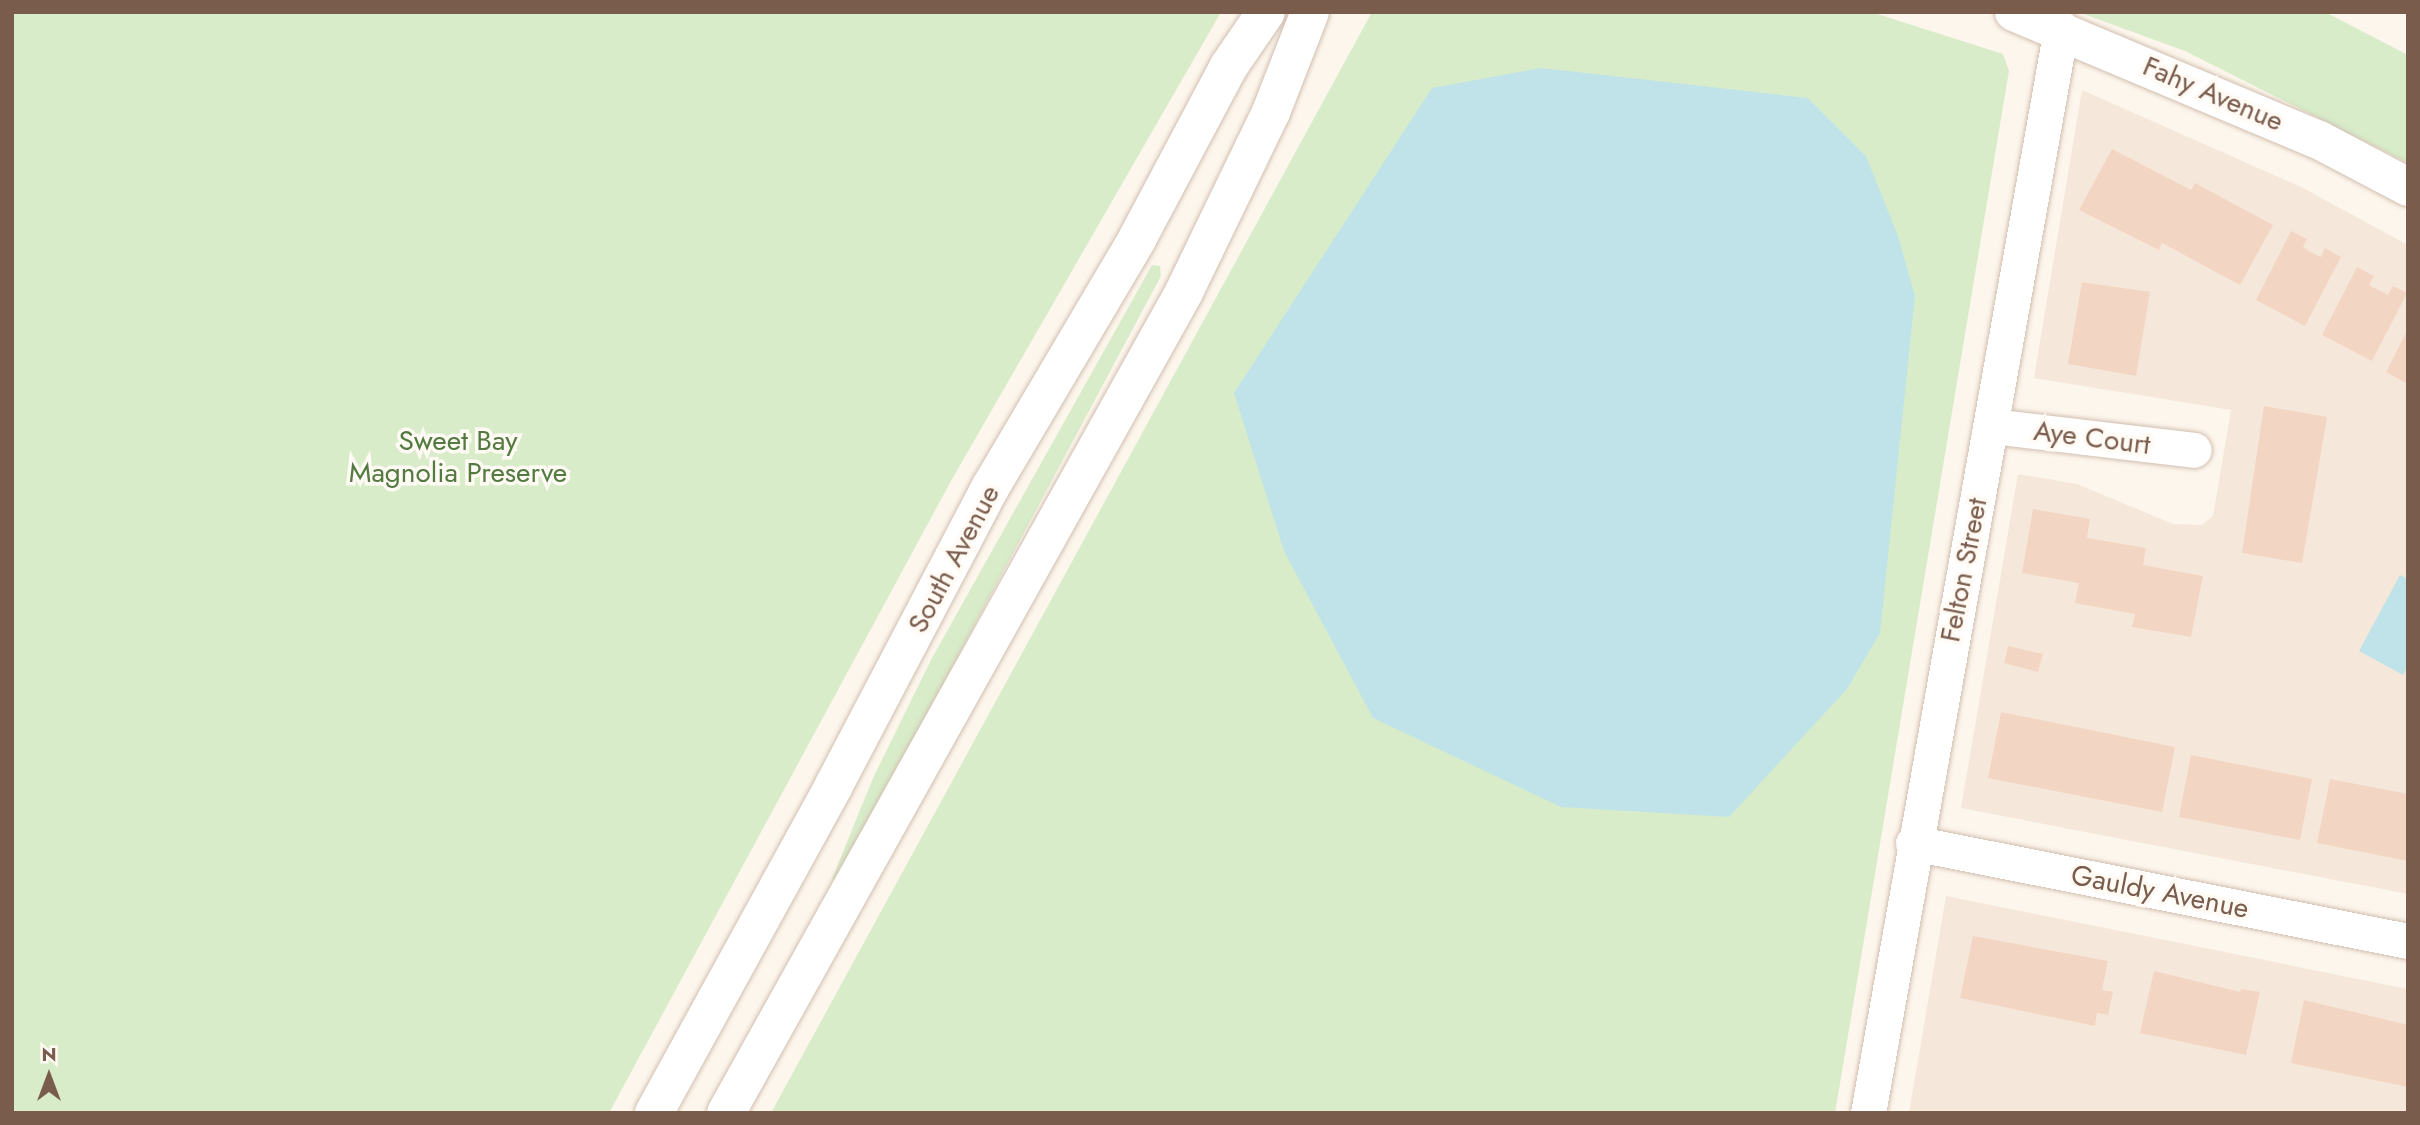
<!DOCTYPE html>
<html>
<head>
<meta charset="utf-8">
<style>
	body { margin:0 }
	#map { position:relative; width:2420px; height:1125px; overflow:hidden; background:#fdf6ec; font-family:Jost,sans-serif }
	div>[style] { position:absolute }
	.residential>* { inset:0; background:#f5e8da }
	.green>* { inset:0; background:#d8ecc9 }
	.water>* { inset:0; background:#bfe3e8 }
	.building>* { inset:0; background:#f3d5c3 }
	.roads { filter:drop-shadow(0 0 2px #d1beb0) drop-shadow(0 0 2px #d1beb0) }
	.street>* { height:35px; margin:-17.5px; padding:0 17.5px; transform-origin:17.5px; border-radius:17.5px; background:#fff }
	.secondary>* { height:38px; margin:-19px; padding:0 19px; transform-origin:19px; border-radius:19px; background:#fff }
	span { translate:-50% -50%; white-space:nowrap; text-align:center; line-height:1.15; -webkit-text-stroke:7px #fffaf3; paint-order:stroke }
	.street-label { font-size:28px; color:#7a5c4d }
	.park-label { font-size:28px; color:#537a41 }
	.frame { position:absolute; inset:0; border:14px solid #7a5c4d; pointer-events:none }
	.north { position:absolute; left:14px; top:1041px; width:70px; height:70px; -webkit-text-stroke:5px #fffaf3; paint-order:stroke; rotate:0deg; font-size:19px; font-weight:700; line-height:28px; text-align:center; color:#7a5c4d }
	.north::after { content:''; display:block; margin:auto; width:24px; height:32px; background:#7a5c4d; clip-path:polygon(50% 0,100% 100%,50% 72%,0 100%) }
</style>
</head>
<body>
<div id="map">
	<div class="residential">
		<i style="clip-path:polygon(2082px 90px,2303px 188px,2408px 245px,2408px 894px,1961px 808px,2018px 474px,2077px 484px,2173px 524px,2202px 525px,2213px 516px,2231px 410px,2034px 378px)"></i>
		<i style="clip-path:polygon(1946px 896px,2408px 989px,2408px 1113px,1909px 1113px)"></i>
	</div>
	<div class="green">
		<i style="clip-path:polygon(22px 12px,1221px 12px,951px 481px,609px 1113px,12px 1113px,12px 15px)"></i>
		<i style="clip-path:polygon(1372px 12px,1871px 12px,2003px 54px,2009px 71px,1835px 1113px,771px 1113px)"></i>
		<i style="clip-path:polygon(2078px 12px,2325px 12px,2408px 55px,2408px 163px,2185px 51px)"></i>
		<i style="clip-path:polygon(1152px 265px,1160px 266px,1161px 276px,838px 881px,832px 879px,873px 778px,932px 658px)"></i>
	</div>
	<div class="water">
		<i style="clip-path:polygon(1541px 68px,1808px 98px,1866px 156px,1898px 236px,1915px 296px,1880px 633px,1847px 689px,1729px 817px,1561px 807px,1373px 718px,1284px 551px,1234px 393px,1432px 88px)"></i>
		<i style="clip-path:polygon(2400px 575px,2408px 579px,2408px 666px,2403px 675px,2359px 651px)"></i>
	</div>
	<div class="building">
		<i style="clip-path:polygon(2112px 149px,2191px 190px,2195px 183px,2273px 225px,2240px 285px,2162px 243px,2159px 250px,2079px 210px)"></i>
		<i style="clip-path:polygon(2291px 231px,2307px 239px,2303px 247px,2312px 253px,2321px 257px,2325px 248px,2341px 257px,2305px 326px,2256px 300px)"></i>
		<i style="clip-path:polygon(2357px 267px,2374px 276px,2369px 285px,2388px 295px,2393px 286px,2407px 293px,2372px 361px,2322px 335px)"></i>
		<i style="clip-path:polygon(2082px 282px,2150px 292px,2136px 376px,2068px 364px)"></i>
		<i style="clip-path:polygon(2408px 329px,2408px 384px,2386px 372px)"></i>
		<i style="clip-path:polygon(2264px 406px,2327px 417px,2302px 563px,2242px 553px)"></i>
		<i style="clip-path:polygon(2033px 509px,2090px 519px,2087px 538px,2146px 548px,2143px 565px,2203px 576px,2191px 637px,2132px 627px,2135px 614px,2075px 603px,2079px 583px,2022px 573px)"></i>
		<i style="clip-path:polygon(2008px 646px,2043px 654px,2038px 672px,2004px 663px)"></i>
		<i style="clip-path:polygon(2001px 712px,2175px 747px,2162px 812px,1988px 778px)"></i>
		<i style="clip-path:polygon(2191px 755px,2312px 779px,2300px 840px,2179px 817px)"></i>
		<i style="clip-path:polygon(2330px 779px,2408px 794px,2408px 861px,2317px 843px)"></i>
		<i style="clip-path:polygon(1973px 936px,2108px 961px,2102px 990px,2113px 992px,2108px 1015px,2097px 1013px,2095px 1026px,1960px 998px)"></i>
		<i style="clip-path:polygon(2154px 971px,2240px 992px,2241px 989px,2260px 992px,2246px 1055px,2140px 1033px)"></i>
		<i style="clip-path:polygon(2304px 1000px,2408px 1025px,2408px 1087px,2291px 1063px)"></i>
	</div>
	<div class="roads">
		<div class="street">
			<i style="left:1991px;top:426px;width:204px;rotate:6.7deg"></i>
			<i style="left:1913px;top:843px;width:505px;rotate:11.2deg"></i>
			<i style="left:1868px;top:1113px;width:1102px;rotate:-79.91deg"></i>
		</div>
		<div class="secondary">
			<i style="left:2014px;top:12px;width:331px;rotate:22.8deg"></i>
			<i style="left:2319px;top:140px;width:101px;rotate:27.8deg"></i>
			<i style="left:654px;top:1113px;width:372px;rotate:-61.2deg"></i>
			<i style="left:833px;top:787px;width:338px;rotate:-62.3deg"></i>
			<i style="left:990px;top:488px;width:289px;rotate:-59.4deg"></i>
			<i style="left:1137px;top:239px;width:196px;rotate:-62deg"></i>
			<i style="left:1229px;top:66px;width:65px;rotate:-55.6deg"></i>
			<i style="left:726px;top:1113px;width:940px;rotate:-60.84deg"></i>
			<i style="left:1184px;top:292px;width:200px;rotate:-64.2deg"></i>
			<i style="left:1271px;top:112px;width:107px;rotate:-68.7deg"></i>
		</div>
	</div>
	<div class="street-label">
		<span style="left:2213px;top:94px;rotate:23deg">Fahy Avenue</span>
		<span style="left:2092px;top:438px;rotate:7deg">Aye Court</span>
		<span style="left:954px;top:559px;rotate:-62deg">South Avenue</span>
		<span style="left:1964px;top:570px;rotate:-79deg">Felton Street</span>
		<span style="left:2160px;top:892px;rotate:11deg">Gauldy Avenue</span>
	</div>
	<div class="park-label">
		<span style="left:458px;top:457px">Sweet Bay<br>Magnolia Preserve</span>
	</div>
	<div class="frame"></div>
	<div class="north">N</div>
</div>
</body>
</html>
